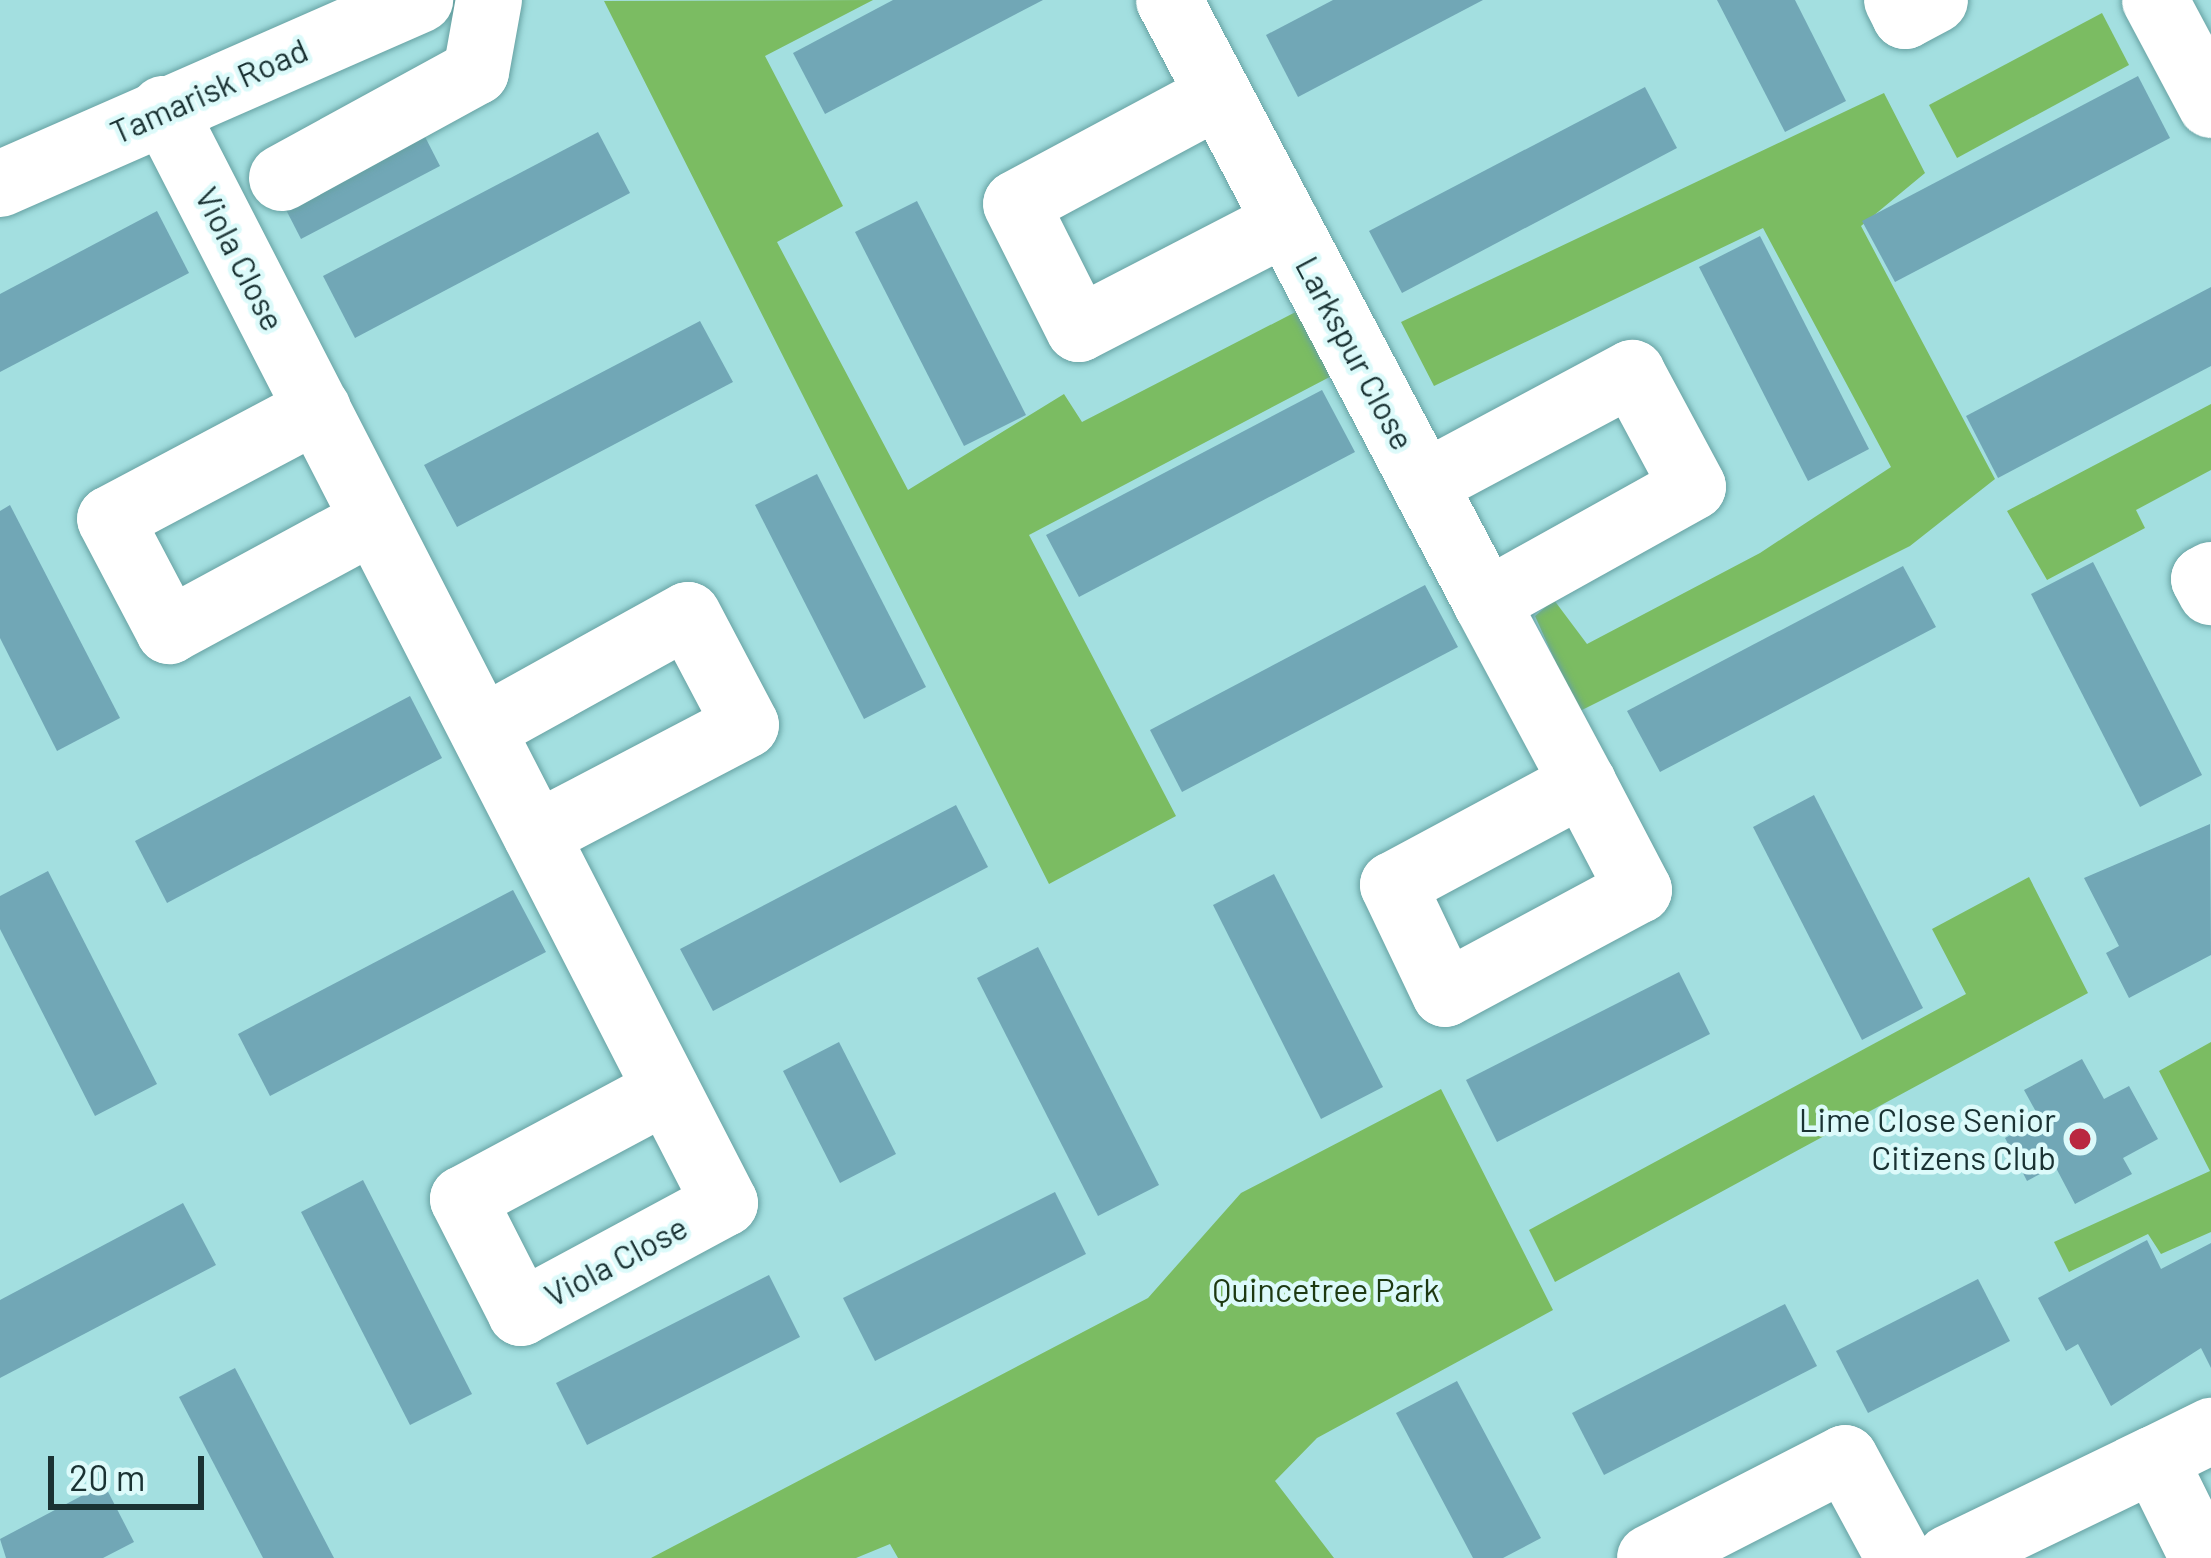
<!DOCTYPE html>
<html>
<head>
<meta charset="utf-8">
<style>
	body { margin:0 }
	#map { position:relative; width:2211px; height:1558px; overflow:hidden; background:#a3dfe0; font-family:Barlow,sans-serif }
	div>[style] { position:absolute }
	.green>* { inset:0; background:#7bbc62 }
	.building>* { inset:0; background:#71a7b6 }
	.roads { filter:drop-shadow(0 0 3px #66a1a2) drop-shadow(0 0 3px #66a1a2) }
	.minor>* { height:66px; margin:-33px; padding:0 33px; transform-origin:33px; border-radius:33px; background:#fff }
	.dots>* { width:33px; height:33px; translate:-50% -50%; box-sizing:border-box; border:6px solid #dcfafa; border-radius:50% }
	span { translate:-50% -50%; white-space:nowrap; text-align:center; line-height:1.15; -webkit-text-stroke:9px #dcfafa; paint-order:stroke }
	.street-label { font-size:33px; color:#1a3233 }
	.poi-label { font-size:33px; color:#1a3233 }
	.right { translate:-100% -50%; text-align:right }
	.park-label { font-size:33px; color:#1d3911 }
	.scale { position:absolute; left:48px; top:1456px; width:156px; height:54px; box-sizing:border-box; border:6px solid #1a3233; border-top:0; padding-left:15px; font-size:36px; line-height:42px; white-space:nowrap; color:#1a3233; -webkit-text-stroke:9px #dcfafa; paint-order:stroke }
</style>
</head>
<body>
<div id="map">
	<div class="green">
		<i style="clip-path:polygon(873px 0,765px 56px,843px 206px,777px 242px,908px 490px,1064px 394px,1082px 422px,1311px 304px,1343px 370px,1029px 535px,1176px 816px,1049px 884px,604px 1px)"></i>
		<i style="clip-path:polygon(2102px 13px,2129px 65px,1957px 158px,1929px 105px)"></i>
		<i style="clip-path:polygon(1884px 93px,1925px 173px,1861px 226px,1995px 479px,1910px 546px,1578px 712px,1535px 616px,1554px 600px,1587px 644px,1760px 553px,1891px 467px,1763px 228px,1434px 386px,1401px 322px)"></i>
		<i style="clip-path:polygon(2211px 404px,2211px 470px,2136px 510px,2145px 528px,2047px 580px,2007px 511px)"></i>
		<i style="clip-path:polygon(2029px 877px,2088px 993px,1555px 1282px,1529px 1230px,1966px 994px,1932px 929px)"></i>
		<i style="clip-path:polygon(2211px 1042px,2211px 1232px,2161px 1254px,2148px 1234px,2069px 1272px,2054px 1242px,2210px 1171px,2159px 1071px)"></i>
		<i style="clip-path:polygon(1441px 1089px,1553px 1310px,1317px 1438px,1275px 1481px,1334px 1558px,898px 1558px,890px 1544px,856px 1558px,651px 1558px,1148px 1298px,1241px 1193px)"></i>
	</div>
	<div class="building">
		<i style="clip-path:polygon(893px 0,1043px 0,825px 114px,793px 53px)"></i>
		<i style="clip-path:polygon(1333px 0,1483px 0,1298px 97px,1266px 35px)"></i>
		<i style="clip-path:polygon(1717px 0,1795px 0,1846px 101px,1785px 132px)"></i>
		<i style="clip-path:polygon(2138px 76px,2170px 138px,1895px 282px,1862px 221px)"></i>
		<i style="clip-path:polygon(1645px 87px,1677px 148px,1402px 293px,1369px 231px)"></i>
		<i style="clip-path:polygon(421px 129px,440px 166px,301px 239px,282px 202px)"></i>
		<i style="clip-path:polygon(598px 132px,630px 193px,355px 338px,323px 276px)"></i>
		<i style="clip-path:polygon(917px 201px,1026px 415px,964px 446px,855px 232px)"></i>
		<i style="clip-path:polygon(157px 211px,189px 273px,0 372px,0 294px)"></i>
		<i style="clip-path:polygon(1760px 236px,1869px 449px,1808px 481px,1699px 267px)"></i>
		<i style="clip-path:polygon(2211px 287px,2211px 366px,1998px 478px,1966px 416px)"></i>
		<i style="clip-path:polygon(700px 321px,733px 382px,457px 527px,424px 465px)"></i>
		<i style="clip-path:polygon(1322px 390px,1355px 452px,1079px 597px,1046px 535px)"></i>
		<i style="clip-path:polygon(817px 474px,926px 687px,864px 719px,755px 505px)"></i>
		<i style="clip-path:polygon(10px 505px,120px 718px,57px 751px,0 638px,0 511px)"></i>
		<i style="clip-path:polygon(2093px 562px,2202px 775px,2140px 807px,2031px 594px)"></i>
		<i style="clip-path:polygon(1903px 566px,1936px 627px,1660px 772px,1627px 711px)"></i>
		<i style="clip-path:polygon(1425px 585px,1458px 647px,1182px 792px,1150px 730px)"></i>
		<i style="clip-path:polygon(410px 696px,442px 758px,167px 903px,135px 841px)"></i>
		<i style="clip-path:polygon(1814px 795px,1923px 1008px,1862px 1040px,1753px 827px)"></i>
		<i style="clip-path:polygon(956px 805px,988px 867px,713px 1011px,680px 949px)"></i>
		<i style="clip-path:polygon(2210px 824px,2211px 955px,2129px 998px,2106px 953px,2119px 946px,2084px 878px)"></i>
		<i style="clip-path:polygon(48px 871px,157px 1084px,95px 1116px,0 929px,0 896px)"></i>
		<i style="clip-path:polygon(1274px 874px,1383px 1087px,1321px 1119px,1213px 905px)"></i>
		<i style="clip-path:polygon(513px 890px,546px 952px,270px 1096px,238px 1034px)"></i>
		<i style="clip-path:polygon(1038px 947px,1159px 1185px,1098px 1216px,977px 978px)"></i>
		<i style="clip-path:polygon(1679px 972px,1710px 1034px,1497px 1142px,1466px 1080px)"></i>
		<i style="clip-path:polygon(839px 1042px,896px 1154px,840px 1183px,783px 1071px)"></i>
		<i style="clip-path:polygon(2082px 1059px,2104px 1099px,2129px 1086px,2158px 1139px,2123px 1158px,2132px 1174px,2075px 1204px,2055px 1166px,2027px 1181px,2005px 1138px,2040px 1119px,2024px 1090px)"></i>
		<i style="clip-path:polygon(363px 1180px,472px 1394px,410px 1425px,301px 1212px)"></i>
		<i style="clip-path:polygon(1055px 1192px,1086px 1254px,875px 1361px,843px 1298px)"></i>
		<i style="clip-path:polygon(183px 1203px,216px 1265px,0 1378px,0 1300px)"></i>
		<i style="clip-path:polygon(2147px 1240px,2161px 1269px,2211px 1243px,2211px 1368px,2201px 1348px,2111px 1406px,2078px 1344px,2066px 1351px,2038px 1298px)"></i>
		<i style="clip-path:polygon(769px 1275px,800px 1337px,587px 1445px,556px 1383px)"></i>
		<i style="clip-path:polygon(1978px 1279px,2010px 1341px,1868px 1413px,1836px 1351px)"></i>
		<i style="clip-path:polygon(1785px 1304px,1817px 1366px,1604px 1475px,1572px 1413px)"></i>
		<i style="clip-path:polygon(235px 1368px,334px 1558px,263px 1558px,179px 1397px)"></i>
		<i style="clip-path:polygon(1457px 1381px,1541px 1538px,1503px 1558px,1473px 1558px,1396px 1413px)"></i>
		<i style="clip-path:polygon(104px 1484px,134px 1542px,103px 1558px,6px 1558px,0 1539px)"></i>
	</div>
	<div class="roads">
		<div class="minor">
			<i style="left:1169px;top:0;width:680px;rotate:62.23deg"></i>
			<i style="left:1486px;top:602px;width:205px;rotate:61.8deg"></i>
			<i style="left:1583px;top:783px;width:121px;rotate:62.4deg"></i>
			<i style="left:1639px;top:890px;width:220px;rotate:151.8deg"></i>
			<i style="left:1445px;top:994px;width:121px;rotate:-115.5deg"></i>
			<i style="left:1393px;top:885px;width:216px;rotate:-28.2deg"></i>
			<i style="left:1897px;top:0;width:18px;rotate:63deg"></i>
			<i style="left:1905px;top:16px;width:34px;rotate:-28deg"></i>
			<i style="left:2155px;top:0;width:119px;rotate:61.9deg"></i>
			<i style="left:1219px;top:95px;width:230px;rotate:151.8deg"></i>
			<i style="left:1016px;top:204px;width:140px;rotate:63.3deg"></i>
			<i style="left:1079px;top:329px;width:233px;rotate:-27.3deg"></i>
			<i style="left:163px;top:109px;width:1230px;rotate:62.81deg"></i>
			<i style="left:725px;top:1203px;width:232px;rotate:151.7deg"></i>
			<i style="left:521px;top:1313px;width:128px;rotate:-117deg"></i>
			<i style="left:463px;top:1199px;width:231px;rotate:-28.1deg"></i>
			<i style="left:282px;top:178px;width:221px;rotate:-28.7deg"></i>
			<i style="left:476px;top:72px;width:73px;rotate:-79.8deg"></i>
			<i style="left:0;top:184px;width:459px;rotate:-23.7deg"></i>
			<i style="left:318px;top:409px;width:235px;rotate:152.1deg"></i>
			<i style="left:110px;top:519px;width:127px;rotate:62.2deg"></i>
			<i style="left:169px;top:631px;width:233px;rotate:-28.4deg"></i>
			<i style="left:1424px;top:484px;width:236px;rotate:-28.1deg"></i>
			<i style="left:1632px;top:373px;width:129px;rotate:61.8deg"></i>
			<i style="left:1693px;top:487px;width:237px;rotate:150.9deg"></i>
			<i style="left:2211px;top:575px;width:8px;rotate:150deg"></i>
			<i style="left:2204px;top:579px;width:15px;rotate:62deg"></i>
			<i style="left:482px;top:729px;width:235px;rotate:-29deg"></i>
			<i style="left:688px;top:615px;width:124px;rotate:62.2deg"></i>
			<i style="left:746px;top:725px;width:237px;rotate:152.4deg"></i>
			<i style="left:1650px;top:1558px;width:219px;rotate:-27.1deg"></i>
			<i style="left:1845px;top:1458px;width:114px;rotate:61.6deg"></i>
			<i style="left:1949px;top:1558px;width:228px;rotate:-25.8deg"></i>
			<i style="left:2203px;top:1558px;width:110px;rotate:-116.3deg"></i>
			<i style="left:2154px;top:1459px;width:64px;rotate:-26.2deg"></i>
		</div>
	</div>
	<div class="dots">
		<i style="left:2080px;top:1139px;background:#b92840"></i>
	</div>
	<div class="street-label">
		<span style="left:209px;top:91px;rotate:-24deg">Tamarisk Road</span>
		<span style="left:240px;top:259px;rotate:63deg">Viola Close</span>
		<span style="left:1355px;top:353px;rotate:62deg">Larkspur Close</span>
		<span style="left:616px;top:1261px;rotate:-28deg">Viola Close</span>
	</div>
	<div class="poi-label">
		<span class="right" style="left:2056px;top:1139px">Lime Close Senior<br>Citizens Club</span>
	</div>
	<div class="park-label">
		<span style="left:1326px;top:1290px">Quincetree Park</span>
	</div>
	<div class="scale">20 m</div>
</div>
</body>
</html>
